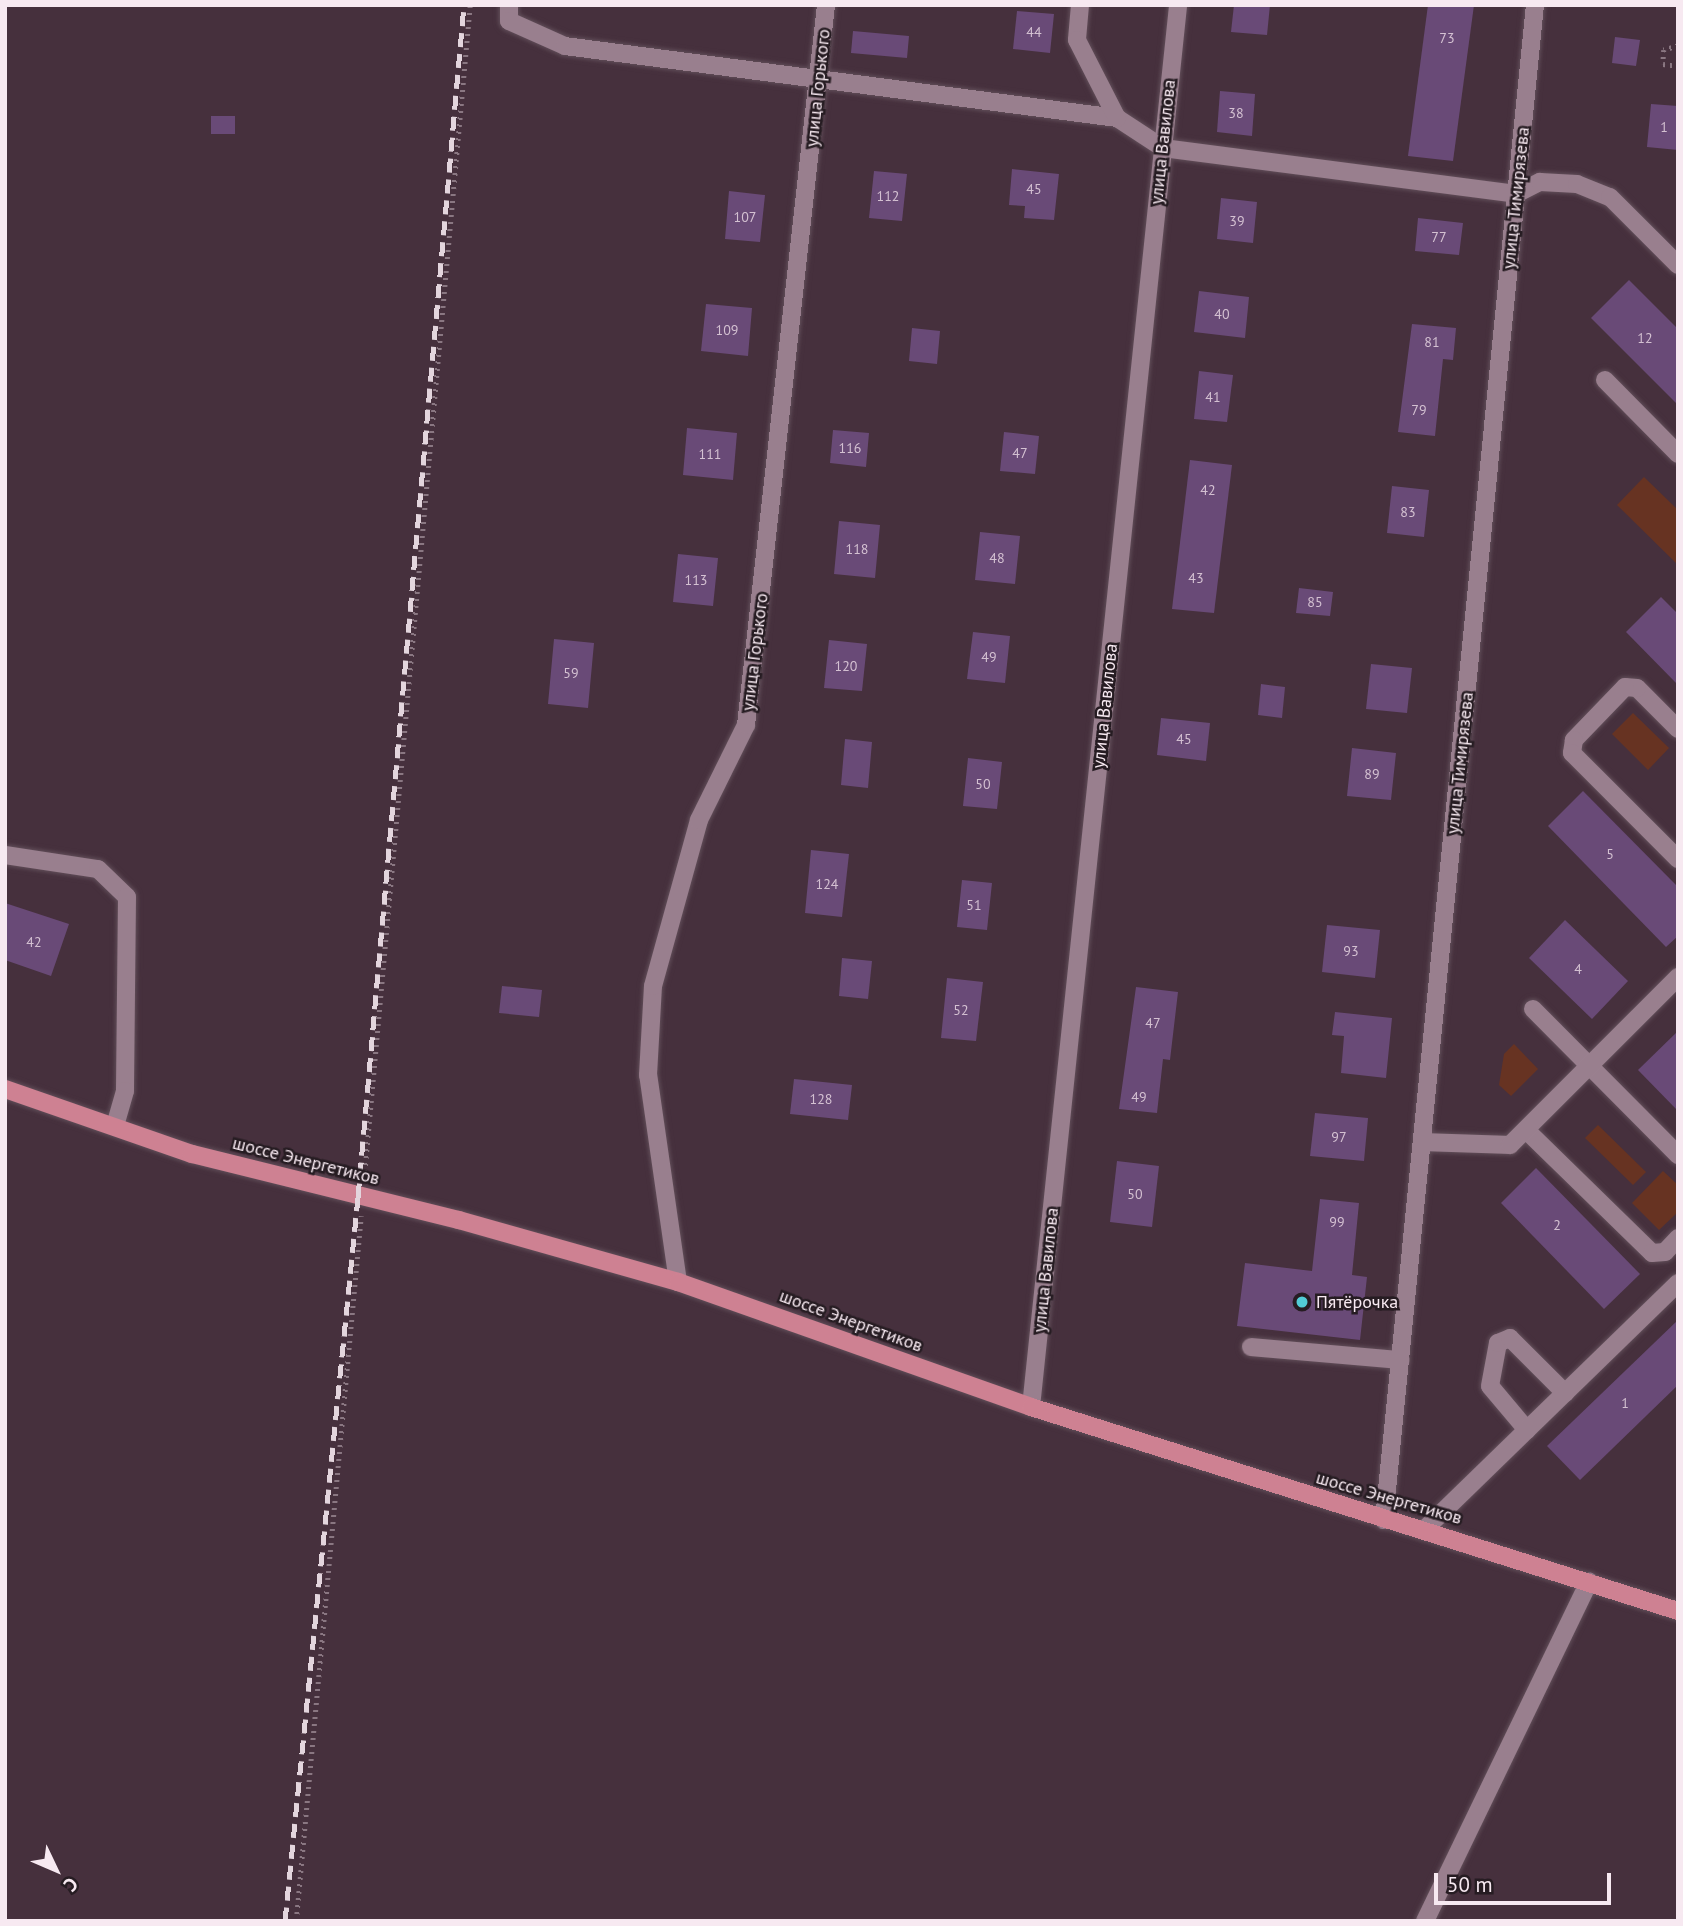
<!DOCTYPE html>
<html>
<head>
<meta charset="utf-8">
<style>
	body { margin:0 }
	#map { position:relative; width:1683px; height:1926px; overflow:hidden; background:#46303d; font-family:"PT Sans",sans-serif }
	div>[style] { position:absolute }
	.green>* { inset:0; background:#673322 }
	.building>* { inset:0; background:#694a77 }
	.path>* { height:4.5px; margin-top:-2.25px; transform-origin:0; background:repeating-linear-gradient(90deg,#8a7782 0 2px,transparent 0 7px) }
	.roads { filter:drop-shadow(0 0 2px #614e59) drop-shadow(0 0 2px #614e59) }
	.minor>* { height:18px; margin:-9px; padding:0 9px; transform-origin:9px; border-radius:9px; background:#997f8e }
	.major>* { height:18px; margin:-9px; padding:0 9px; transform-origin:9px; border-radius:9px; background:#ce8192 }
	.rail>* { height:5px; margin-top:-2.5px; transform-origin:0; background:repeating-linear-gradient(90deg,#e3d5dd 0 14px,transparent 0 21px) }
	.dots>* { width:19px; height:19px; translate:-50% -50%; box-sizing:border-box; border:4px solid #261c22; border-radius:50% }
	span { translate:-50% -50%; white-space:nowrap; text-align:center; line-height:1.15; -webkit-text-stroke:5px #261c22; paint-order:stroke }
	.number-label { font-size:14px; color:#d4c1d2 }
	.number-label span { -webkit-text-stroke-width:0 }
	.street-label { font-size:18px; color:#f7e9f1 }
	.poi-label { font-size:18px; color:#f7e9f1 }
	.left { translate:0 -50%; text-align:left }
	.frame { position:absolute; inset:0; border:7px solid #f7e9f1; pointer-events:none }
	.north { position:absolute; left:21px; top:1835px; width:70px; height:70px; -webkit-text-stroke:5px #261c22; paint-order:stroke; rotate:134deg; font-size:19px; font-weight:700; line-height:28px; text-align:center; color:#f7e9f1 }
	.north::after { content:''; display:block; margin:auto; width:24px; height:32px; background:#f7e9f1; clip-path:polygon(50% 0,100% 100%,50% 72%,0 100%) }
	.scale { position:absolute; left:1434px; top:1873px; width:177px; height:32px; box-sizing:border-box; border:4px solid #f7e9f1; border-top:0; padding-left:9px; font-size:21px; line-height:24px; white-space:nowrap; color:#f7e9f1; -webkit-text-stroke:5px #261c22; paint-order:stroke }
</style>
</head>
<body>
<div id="map">
	<div class="green">
		<i style="clip-path:polygon(1644px 477px,1678px 510px,1678px 565px,1617px 505px)"></i>
		<i style="clip-path:polygon(1633px 713px,1669px 748px,1648px 770px,1612px 734px)"></i>
		<i style="clip-path:polygon(1514px 1044px,1538px 1069px,1511px 1096px,1499px 1085px,1504px 1054px)"></i>
		<i style="clip-path:polygon(1598px 1125px,1646px 1172px,1633px 1185px,1585px 1138px)"></i>
		<i style="clip-path:polygon(1663px 1171px,1678px 1185px,1678px 1212px,1659px 1230px,1632px 1203px)"></i>
	</div>
	<div class="building">
		<i style="clip-path:polygon(1234px 5px,1270px 5px,1267px 35px,1231px 32px)"></i>
		<i style="clip-path:polygon(1428px 5px,1474px 5px,1453px 161px,1408px 156px)"></i>
		<i style="clip-path:polygon(1017px 11px,1054px 14px,1050px 53px,1013px 49px)"></i>
		<i style="clip-path:polygon(853px 31px,909px 36px,907px 58px,851px 53px)"></i>
		<i style="clip-path:polygon(1615px 37px,1640px 40px,1636px 66px,1612px 63px)"></i>
		<i style="clip-path:polygon(1220px 91px,1255px 94px,1252px 136px,1217px 132px)"></i>
		<i style="clip-path:polygon(1651px 104px,1678px 106px,1678px 150px,1647px 147px)"></i>
		<i style="clip-path:polygon(211px 116px,235px 116px,235px 134px,211px 134px)"></i>
		<i style="clip-path:polygon(1012px 169px,1059px 174px,1054px 220px,1024px 218px,1025px 206px,1009px 205px)"></i>
		<i style="clip-path:polygon(874px 171px,907px 174px,902px 221px,869px 218px)"></i>
		<i style="clip-path:polygon(729px 191px,765px 195px,760px 242px,725px 239px)"></i>
		<i style="clip-path:polygon(1221px 198px,1257px 202px,1253px 243px,1217px 239px)"></i>
		<i style="clip-path:polygon(1418px 218px,1463px 223px,1459px 255px,1415px 251px)"></i>
		<i style="clip-path:polygon(1629px 280px,1678px 329px,1678px 405px,1591px 318px)"></i>
		<i style="clip-path:polygon(1199px 291px,1249px 297px,1245px 338px,1194px 332px)"></i>
		<i style="clip-path:polygon(706px 304px,752px 308px,748px 356px,701px 351px)"></i>
		<i style="clip-path:polygon(1412px 324px,1456px 328px,1453px 360px,1443px 359px,1435px 436px,1398px 432px)"></i>
		<i style="clip-path:polygon(912px 328px,940px 331px,937px 364px,909px 361px)"></i>
		<i style="clip-path:polygon(1199px 371px,1233px 375px,1227px 422px,1194px 419px)"></i>
		<i style="clip-path:polygon(687px 428px,737px 433px,733px 480px,683px 475px)"></i>
		<i style="clip-path:polygon(833px 430px,869px 433px,866px 467px,830px 463px)"></i>
		<i style="clip-path:polygon(1004px 432px,1039px 436px,1035px 474px,1000px 471px)"></i>
		<i style="clip-path:polygon(1190px 460px,1232px 465px,1214px 613px,1172px 609px)"></i>
		<i style="clip-path:polygon(1392px 486px,1429px 490px,1424px 537px,1387px 533px)"></i>
		<i style="clip-path:polygon(839px 521px,880px 525px,875px 578px,834px 574px)"></i>
		<i style="clip-path:polygon(980px 532px,1020px 536px,1015px 584px,975px 580px)"></i>
		<i style="clip-path:polygon(678px 554px,718px 558px,713px 606px,673px 602px)"></i>
		<i style="clip-path:polygon(1299px 588px,1333px 592px,1330px 616px,1296px 613px)"></i>
		<i style="clip-path:polygon(1661px 597px,1678px 614px,1678px 685px,1626px 632px)"></i>
		<i style="clip-path:polygon(973px 632px,1010px 636px,1005px 683px,967px 679px)"></i>
		<i style="clip-path:polygon(554px 639px,594px 643px,588px 708px,548px 704px)"></i>
		<i style="clip-path:polygon(829px 640px,867px 644px,862px 691px,824px 688px)"></i>
		<i style="clip-path:polygon(1371px 664px,1412px 668px,1407px 713px,1366px 709px)"></i>
		<i style="clip-path:polygon(1261px 684px,1285px 687px,1282px 718px,1258px 715px)"></i>
		<i style="clip-path:polygon(1161px 718px,1210px 723px,1206px 761px,1157px 755px)"></i>
		<i style="clip-path:polygon(845px 739px,872px 742px,868px 788px,841px 785px)"></i>
		<i style="clip-path:polygon(1352px 748px,1396px 753px,1391px 800px,1347px 796px)"></i>
		<i style="clip-path:polygon(968px 758px,1002px 762px,997px 809px,963px 806px)"></i>
		<i style="clip-path:polygon(1583px 791px,1678px 887px,1678px 936px,1666px 947px,1548px 826px)"></i>
		<i style="clip-path:polygon(811px 850px,849px 854px,842px 917px,805px 913px)"></i>
		<i style="clip-path:polygon(962px 880px,992px 883px,987px 930px,957px 927px)"></i>
		<i style="clip-path:polygon(5px 903px,69px 924px,51px 976px,5px 960px)"></i>
		<i style="clip-path:polygon(1565px 920px,1628px 981px,1592px 1019px,1529px 958px)"></i>
		<i style="clip-path:polygon(1327px 925px,1380px 930px,1375px 978px,1322px 972px)"></i>
		<i style="clip-path:polygon(842px 958px,872px 961px,868px 999px,839px 996px)"></i>
		<i style="clip-path:polygon(947px 978px,983px 982px,976px 1041px,941px 1038px)"></i>
		<i style="clip-path:polygon(502px 986px,542px 990px,539px 1017px,499px 1013px)"></i>
		<i style="clip-path:polygon(1136px 987px,1178px 992px,1170px 1060px,1163px 1059px,1157px 1113px,1119px 1109px)"></i>
		<i style="clip-path:polygon(1335px 1012px,1392px 1018px,1386px 1078px,1341px 1073px,1344px 1036px,1332px 1035px)"></i>
		<i style="clip-path:polygon(1678px 1031px,1678px 1111px,1638px 1070px)"></i>
		<i style="clip-path:polygon(794px 1079px,852px 1085px,848px 1120px,790px 1114px)"></i>
		<i style="clip-path:polygon(1315px 1113px,1368px 1118px,1364px 1161px,1310px 1156px)"></i>
		<i style="clip-path:polygon(1117px 1161px,1159px 1166px,1152px 1227px,1110px 1222px)"></i>
		<i style="clip-path:polygon(1536px 1168px,1640px 1274px,1604px 1309px,1501px 1203px)"></i>
		<i style="clip-path:polygon(1320px 1199px,1359px 1203px,1352px 1275px,1367px 1277px,1360px 1340px,1237px 1326px,1245px 1263px,1312px 1271px)"></i>
		<i style="clip-path:polygon(1678px 1320px,1678px 1385px,1580px 1480px,1547px 1446px)"></i>
	</div>
	<div class="path">
		<i style="left:1678px;top:46px;width:15px;rotate:164deg"></i>
		<i style="left:1664px;top:50px;width:14px;rotate:94deg"></i>
		<i style="left:1663px;top:64px;width:15px;rotate:8deg"></i>
		<i style="left:364px;top:1179px;width:1179px;rotate:-84.84deg"></i>
		<i style="left:296px;top:1921px;width:708px;rotate:-84.73deg"></i>
	</div>
	<div class="roads">
		<div class="minor">
			<i style="left:509px;top:5px;width:16px;rotate:90deg"></i>
			<i style="left:509px;top:21px;width:61px;rotate:24.1deg"></i>
			<i style="left:565px;top:46px;width:557px;rotate:7.43deg"></i>
			<i style="left:1117px;top:118px;width:55px;rotate:33.1deg"></i>
			<i style="left:1163px;top:148px;width:356px;rotate:7.4deg"></i>
			<i style="left:1080px;top:5px;width:35px;rotate:95deg"></i>
			<i style="left:1077px;top:40px;width:88px;rotate:62.9deg"></i>
			<i style="left:1516px;top:194px;width:27px;rotate:-27deg"></i>
			<i style="left:1540px;top:182px;width:37px;rotate:3deg"></i>
			<i style="left:1577px;top:184px;width:35px;rotate:22deg"></i>
			<i style="left:1610px;top:197px;width:96px;rotate:45deg"></i>
			<i style="left:1605px;top:380px;width:104px;rotate:45.4deg"></i>
			<i style="left:1678px;top:729px;width:58px;rotate:-135deg"></i>
			<i style="left:1637px;top:688px;width:12px;rotate:-175deg"></i>
			<i style="left:1625px;top:687px;width:74px;rotate:133.9deg"></i>
			<i style="left:1574px;top:740px;width:13px;rotate:99deg"></i>
			<i style="left:1572px;top:753px;width:150px;rotate:45deg"></i>
			<i style="left:5px;top:855px;width:94px;rotate:8.6deg"></i>
			<i style="left:98px;top:869px;width:40px;rotate:44deg"></i>
			<i style="left:127px;top:897px;width:194px;rotate:90.6deg"></i>
			<i style="left:125px;top:1091px;width:37px;rotate:106deg"></i>
			<i style="left:1533px;top:1009px;width:206px;rotate:45.2deg"></i>
			<i style="left:1526px;top:1130px;width:176px;rotate:44.3deg"></i>
			<i style="left:1652px;top:1253px;width:13px;rotate:-4deg"></i>
			<i style="left:1665px;top:1252px;width:19px;rotate:-47deg"></i>
			<i style="left:1423px;top:1142px;width:87px;rotate:2deg"></i>
			<i style="left:1510px;top:1145px;width:238px;rotate:-45deg"></i>
			<i style="left:678px;top:1282px;width:209px;rotate:-98.2deg"></i>
			<i style="left:648px;top:1075px;width:89px;rotate:-86.8deg"></i>
			<i style="left:653px;top:986px;width:172px;rotate:-74.5deg"></i>
			<i style="left:699px;top:820px;width:106px;rotate:-63.7deg"></i>
			<i style="left:746px;top:725px;width:724px;rotate:-83.66deg"></i>
			<i style="left:1251px;top:1347px;width:150px;rotate:5deg"></i>
			<i style="left:1031px;top:1407px;width:1410px;rotate:-84.01deg"></i>
			<i style="left:1527px;top:1430px;width:57px;rotate:-130.1deg"></i>
			<i style="left:1490px;top:1386px;width:44px;rotate:-79.5deg"></i>
			<i style="left:1498px;top:1343px;width:13px;rotate:-23deg"></i>
			<i style="left:1510px;top:1338px;width:78px;rotate:45deg"></i>
			<i style="left:1384px;top:1520px;width:1523px;rotate:-84.31deg"></i>
			<i style="left:1425px;top:1529px;width:353px;rotate:-44.2deg"></i>
			<i style="left:1425px;top:1921px;width:377px;rotate:-64.2deg"></i>
		</div>
		<div class="major">
			<i style="left:5px;top:1089px;width:198px;rotate:19.2deg"></i>
			<i style="left:192px;top:1154px;width:275px;rotate:13.9deg"></i>
			<i style="left:459px;top:1220px;width:228px;rotate:15.8deg"></i>
			<i style="left:678px;top:1282px;width:374px;rotate:19.5deg"></i>
			<i style="left:1031px;top:1407px;width:678px;rotate:17.5deg"></i>
		</div>
	</div>
	<div class="rail">
		<i style="left:285px;top:1921px;width:728px;rotate:-84.24deg"></i>
		<i style="left:358px;top:1197px;width:1197px;rotate:-84.92deg"></i>
	</div>
	<div class="dots">
		<i style="left:1302px;top:1302px;background:#52ccd6"></i>
	</div>
	<div class="number-label">
		<span style="left:1034px;top:32px">44</span>
		<span style="left:1447px;top:38px">73</span>
		<span style="left:1236px;top:113px">38</span>
		<span style="left:1664px;top:127px">1</span>
		<span style="left:1034px;top:189px">45</span>
		<span style="left:888px;top:196px">112</span>
		<span style="left:745px;top:217px">107</span>
		<span style="left:1237px;top:221px">39</span>
		<span style="left:1439px;top:237px">77</span>
		<span style="left:1222px;top:314px">40</span>
		<span style="left:727px;top:330px">109</span>
		<span style="left:1645px;top:338px">12</span>
		<span style="left:1432px;top:342px">81</span>
		<span style="left:1213px;top:397px">41</span>
		<span style="left:1419px;top:410px">79</span>
		<span style="left:850px;top:448px">116</span>
		<span style="left:1020px;top:453px">47</span>
		<span style="left:710px;top:454px">111</span>
		<span style="left:1208px;top:490px">42</span>
		<span style="left:1408px;top:512px">83</span>
		<span style="left:857px;top:549px">118</span>
		<span style="left:997px;top:558px">48</span>
		<span style="left:1196px;top:578px">43</span>
		<span style="left:696px;top:580px">113</span>
		<span style="left:1315px;top:602px">85</span>
		<span style="left:989px;top:657px">49</span>
		<span style="left:846px;top:666px">120</span>
		<span style="left:571px;top:673px">59</span>
		<span style="left:1184px;top:739px">45</span>
		<span style="left:1372px;top:774px">89</span>
		<span style="left:983px;top:784px">50</span>
		<span style="left:1610px;top:854px">5</span>
		<span style="left:827px;top:884px">124</span>
		<span style="left:974px;top:905px">51</span>
		<span style="left:34px;top:942px">42</span>
		<span style="left:1351px;top:951px">93</span>
		<span style="left:1578px;top:969px">4</span>
		<span style="left:961px;top:1010px">52</span>
		<span style="left:1153px;top:1023px">47</span>
		<span style="left:1139px;top:1097px">49</span>
		<span style="left:821px;top:1099px">128</span>
		<span style="left:1339px;top:1137px">97</span>
		<span style="left:1135px;top:1194px">50</span>
		<span style="left:1337px;top:1222px">99</span>
		<span style="left:1557px;top:1225px">2</span>
		<span style="left:1625px;top:1403px">1</span>
	</div>
	<div class="street-label">
		<span style="left:818px;top:88px;rotate:-84deg">улица Горького</span>
		<span style="left:1163px;top:142px;rotate:-84deg">улица Вавилова</span>
		<span style="left:1516px;top:198px;rotate:-84deg">улица Тимирязева</span>
		<span style="left:755px;top:652px;rotate:-83deg">улица Горького</span>
		<span style="left:1105px;top:706px;rotate:-84deg">улица Вавилова</span>
		<span style="left:1460px;top:763px;rotate:-84deg">улица Тимирязева</span>
		<span style="left:306px;top:1161px;rotate:14deg">шоссе Энергетиков</span>
		<span style="left:1046px;top:1270px;rotate:-84deg">улица Вавилова</span>
		<span style="left:851px;top:1321px;rotate:20deg">шоссе Энергетиков</span>
		<span style="left:1389px;top:1498px;rotate:16deg">шоссе Энергетиков</span>
	</div>
	<div class="poi-label">
		<span class="left" style="left:1316px;top:1302px">Пятёрочка</span>
	</div>
	<div class="frame"></div>
	<div class="north">С</div>
	<div class="scale">50 m</div>
</div>
</body>
</html>
